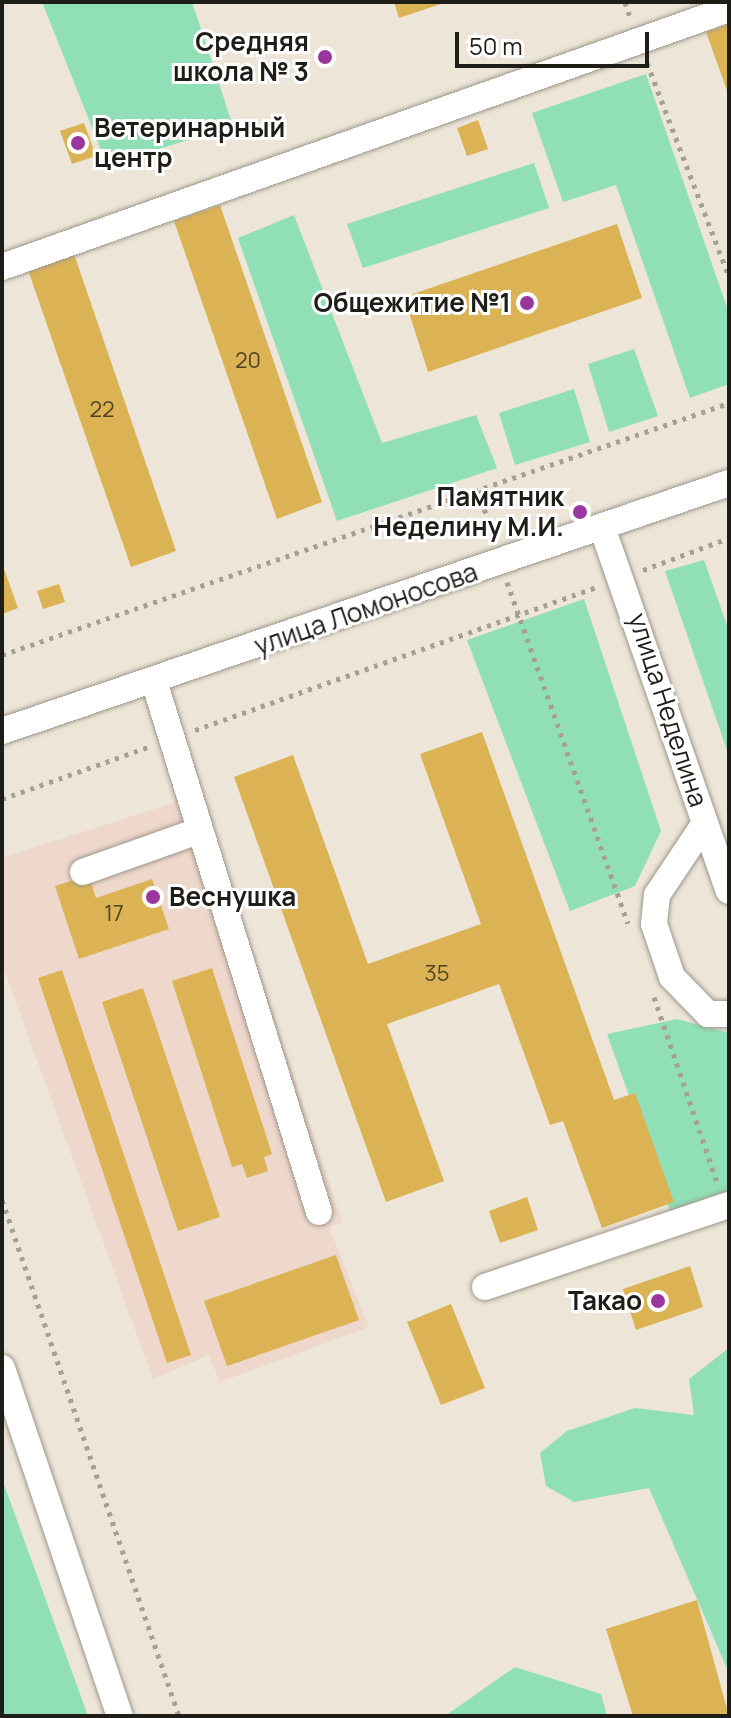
<!DOCTYPE html>
<html>
<head>
<meta charset="utf-8">
<style>
	body { margin:0 }
	#map { position:relative; width:731px; height:1718px; overflow:hidden; background:#ece5d8; font-family:Manrope,sans-serif }
	div>[style] { position:absolute }
	.industrial>* { inset:0; background:#eed7cb }
	.green>* { inset:0; background:#90dfb6 }
	.building>* { inset:0; background:#dbb354 }
	.path>* { height:5px; margin-top:-2.5px; transform-origin:0; background:repeating-linear-gradient(90deg,#a59f95 0 4px,transparent 0 10px) }
	.roads { filter:drop-shadow(0 0 2px #9e988b) drop-shadow(0 0 2px #9e988b) }
	.minor>* { height:26px; margin:-13px; padding:0 13px; transform-origin:13px; border-radius:13px; background:#fff }
	.dots>* { width:22px; height:22px; translate:-50% -50%; box-sizing:border-box; border:4px solid #fff; border-radius:50% }
	span { translate:-50% -50%; white-space:nowrap; text-align:center; line-height:1.15; -webkit-text-stroke:6px #fff; paint-order:stroke }
	.number-label { font-size:22px; color:#4e4227 }
	.number-label span { -webkit-text-stroke-width:0 }
	.poi-label { font-size:26px; color:#1f1d18; font-weight:700 }
	.right { translate:-100% -50%; text-align:right }
	.left { translate:0 -50%; text-align:left }
	.street-label { font-size:26px; color:#1f1d18 }
	.frame { position:absolute; inset:0; border:4px solid #1f1d18; pointer-events:none }
	.scale { position:absolute; left:455px; top:32px; width:194px; height:36px; box-sizing:border-box; border:4px solid #1f1d18; border-top:0; padding-left:10px; font-size:24px; line-height:28px; white-space:nowrap; color:#1f1d18; -webkit-text-stroke:6px #fff; paint-order:stroke }
</style>
</head>
<body>
<div id="map">
	<div class="industrial">
		<i style="clip-path:polygon(201px 794px,342px 1223px,329px 1227px,369px 1327px,220px 1382px,209px 1355px,153px 1379px,2px 964px,2px 858px)"></i>
	</div>
	<div class="green">
		<i style="clip-path:polygon(42px 2px,192px 2px,233px 126px,107px 165px)"></i>
		<i style="clip-path:polygon(646px 74px,729px 313px,729px 384px,690px 398px,616px 185px,563px 202px,532px 113px)"></i>
		<i style="clip-path:polygon(534px 163px,549px 208px,363px 268px,347px 224px)"></i>
		<i style="clip-path:polygon(294px 215px,382px 443px,476px 415px,497px 468px,337px 521px,238px 238px)"></i>
		<i style="clip-path:polygon(634px 349px,658px 416px,609px 432px,588px 364px)"></i>
		<i style="clip-path:polygon(574px 389px,590px 442px,515px 465px,499px 413px)"></i>
		<i style="clip-path:polygon(704px 560px,729px 631px,729px 756px,665px 571px)"></i>
		<i style="clip-path:polygon(584px 599px,661px 831px,635px 886px,570px 911px,467px 640px)"></i>
		<i style="clip-path:polygon(677px 1019px,729px 1033px,729px 1198px,672px 1216px,607px 1034px)"></i>
		<i style="clip-path:polygon(729px 1348px,729px 1673px,649px 1488px,574px 1502px,546px 1486px,540px 1453px,567px 1431px,635px 1408px,694px 1415px,689px 1379px)"></i>
		<i style="clip-path:polygon(2px 1479px,88px 1716px,2px 1716px)"></i>
		<i style="clip-path:polygon(515px 1667px,601px 1694px,607px 1716px,445px 1716px)"></i>
	</div>
	<div class="building">
		<i style="clip-path:polygon(394px 2px,444px 2px,444px 3px,399px 18px)"></i>
		<i style="clip-path:polygon(729px 24px,729px 96px,706px 32px)"></i>
		<i style="clip-path:polygon(478px 120px,488px 149px,467px 156px,457px 128px)"></i>
		<i style="clip-path:polygon(84px 123px,96px 156px,72px 164px,60px 131px)"></i>
		<i style="clip-path:polygon(220px 205px,322px 502px,277px 519px,174px 221px)"></i>
		<i style="clip-path:polygon(617px 224px,642px 298px,428px 372px,404px 297px)"></i>
		<i style="clip-path:polygon(74px 254px,176px 551px,131px 567px,28px 270px)"></i>
		<i style="clip-path:polygon(2px 563px,18px 608px,2px 614px)"></i>
		<i style="clip-path:polygon(59px 584px,65px 602px,43px 609px,37px 591px)"></i>
		<i style="clip-path:polygon(482px 732px,614px 1100px,635px 1093px,674px 1202px,602px 1228px,563px 1121px,550px 1125px,499px 984px,387px 1024px,444px 1181px,386px 1202px,234px 777px,293px 755px,368px 964px,481px 924px,420px 754px)"></i>
		<i style="clip-path:polygon(89px 875px,96px 898px,152px 879px,169px 929px,79px 959px,55px 886px)"></i>
		<i style="clip-path:polygon(212px 968px,272px 1154px,264px 1157px,268px 1171px,247px 1178px,242px 1164px,232px 1167px,172px 981px)"></i>
		<i style="clip-path:polygon(62px 970px,191px 1355px,167px 1363px,38px 978px)"></i>
		<i style="clip-path:polygon(143px 988px,220px 1217px,178px 1231px,102px 1002px)"></i>
		<i style="clip-path:polygon(527px 1197px,538px 1230px,500px 1243px,489px 1211px)"></i>
		<i style="clip-path:polygon(336px 1255px,359px 1320px,227px 1366px,204px 1301px)"></i>
		<i style="clip-path:polygon(690px 1266px,703px 1307px,636px 1330px,623px 1289px)"></i>
		<i style="clip-path:polygon(451px 1304px,485px 1388px,441px 1405px,407px 1322px)"></i>
		<i style="clip-path:polygon(697px 1600px,729px 1716px,633px 1716px,606px 1629px)"></i>
	</div>
	<div class="path">
		<i style="left:625px;top:2px;width:19px;rotate:72deg"></i>
		<i style="left:647px;top:63px;width:229px;rotate:69deg"></i>
		<i style="left:479px;top:490px;width:51px;rotate:74.1deg"></i>
		<i style="left:643px;top:570px;width:92px;rotate:-20.4deg"></i>
		<i style="left:507px;top:582px;width:362px;rotate:70.5deg"></i>
		<i style="left:2px;top:655px;width:769px;rotate:-19.12deg"></i>
		<i style="left:195px;top:730px;width:426px;rotate:-19.6deg"></i>
		<i style="left:2px;top:799px;width:155px;rotate:-19.6deg"></i>
		<i style="left:654px;top:997px;width:199px;rotate:71.2deg"></i>
		<i style="left:2px;top:1200px;width:546px;rotate:71.07deg"></i>
	</div>
	<div class="roads">
		<div class="minor">
			<i style="left:2px;top:267px;width:771px;rotate:-19.54deg"></i>
			<i style="left:603px;top:530px;width:382px;rotate:70.8deg"></i>
			<i style="left:154px;top:681px;width:556px;rotate:72.74deg"></i>
			<i style="left:2px;top:731px;width:768px;rotate:-18.84deg"></i>
			<i style="left:705px;top:823px;width:87px;rotate:123.7deg"></i>
			<i style="left:657px;top:895px;width:29px;rotate:96deg"></i>
			<i style="left:654px;top:924px;width:56px;rotate:71.2deg"></i>
			<i style="left:672px;top:977px;width:52px;rotate:45.8deg"></i>
			<i style="left:708px;top:1014px;width:21px"></i>
			<i style="left:83px;top:872px;width:122px;rotate:-19.6deg"></i>
			<i style="left:485px;top:1287px;width:257px;rotate:-18.6deg"></i>
			<i style="left:2px;top:1368px;width:367px;rotate:71.3deg"></i>
		</div>
	</div>
	<div class="dots">
		<i style="left:325px;top:57px;background:#9a379e"></i>
		<i style="left:78px;top:143px;background:#9a379e"></i>
		<i style="left:527px;top:303px;background:#9a379e"></i>
		<i style="left:580px;top:512px;background:#9a379e"></i>
		<i style="left:153px;top:897px;background:#9a379e"></i>
		<i style="left:658px;top:1301px;background:#9a379e"></i>
	</div>
	<div class="number-label">
		<span style="left:248px;top:361px">20</span>
		<span style="left:102px;top:410px">22</span>
		<span style="left:114px;top:914px">17</span>
		<span style="left:437px;top:974px">35</span>
	</div>
	<div class="poi-label">
		<span class="right" style="left:309px;top:57px">Средняя<br>школа № 3</span>
		<span class="left" style="left:94px;top:143px">Ветеринарный<br>центр</span>
		<span class="right" style="left:511px;top:303px">Общежитие №1</span>
		<span class="right" style="left:564px;top:512px">Памятник<br>Неделину М.И.</span>
		<span class="left" style="left:169px;top:897px">Веснушка</span>
		<span class="right" style="left:642px;top:1301px">Такао</span>
	</div>
	<div class="street-label">
		<span style="left:366px;top:609px;rotate:-19deg">улица Ломоносова</span>
		<span style="left:668px;top:710px;rotate:72deg">улица Неделина</span>
	</div>
	<div class="frame"></div>
	<div class="scale">50 m</div>
</div>
</body>
</html>
